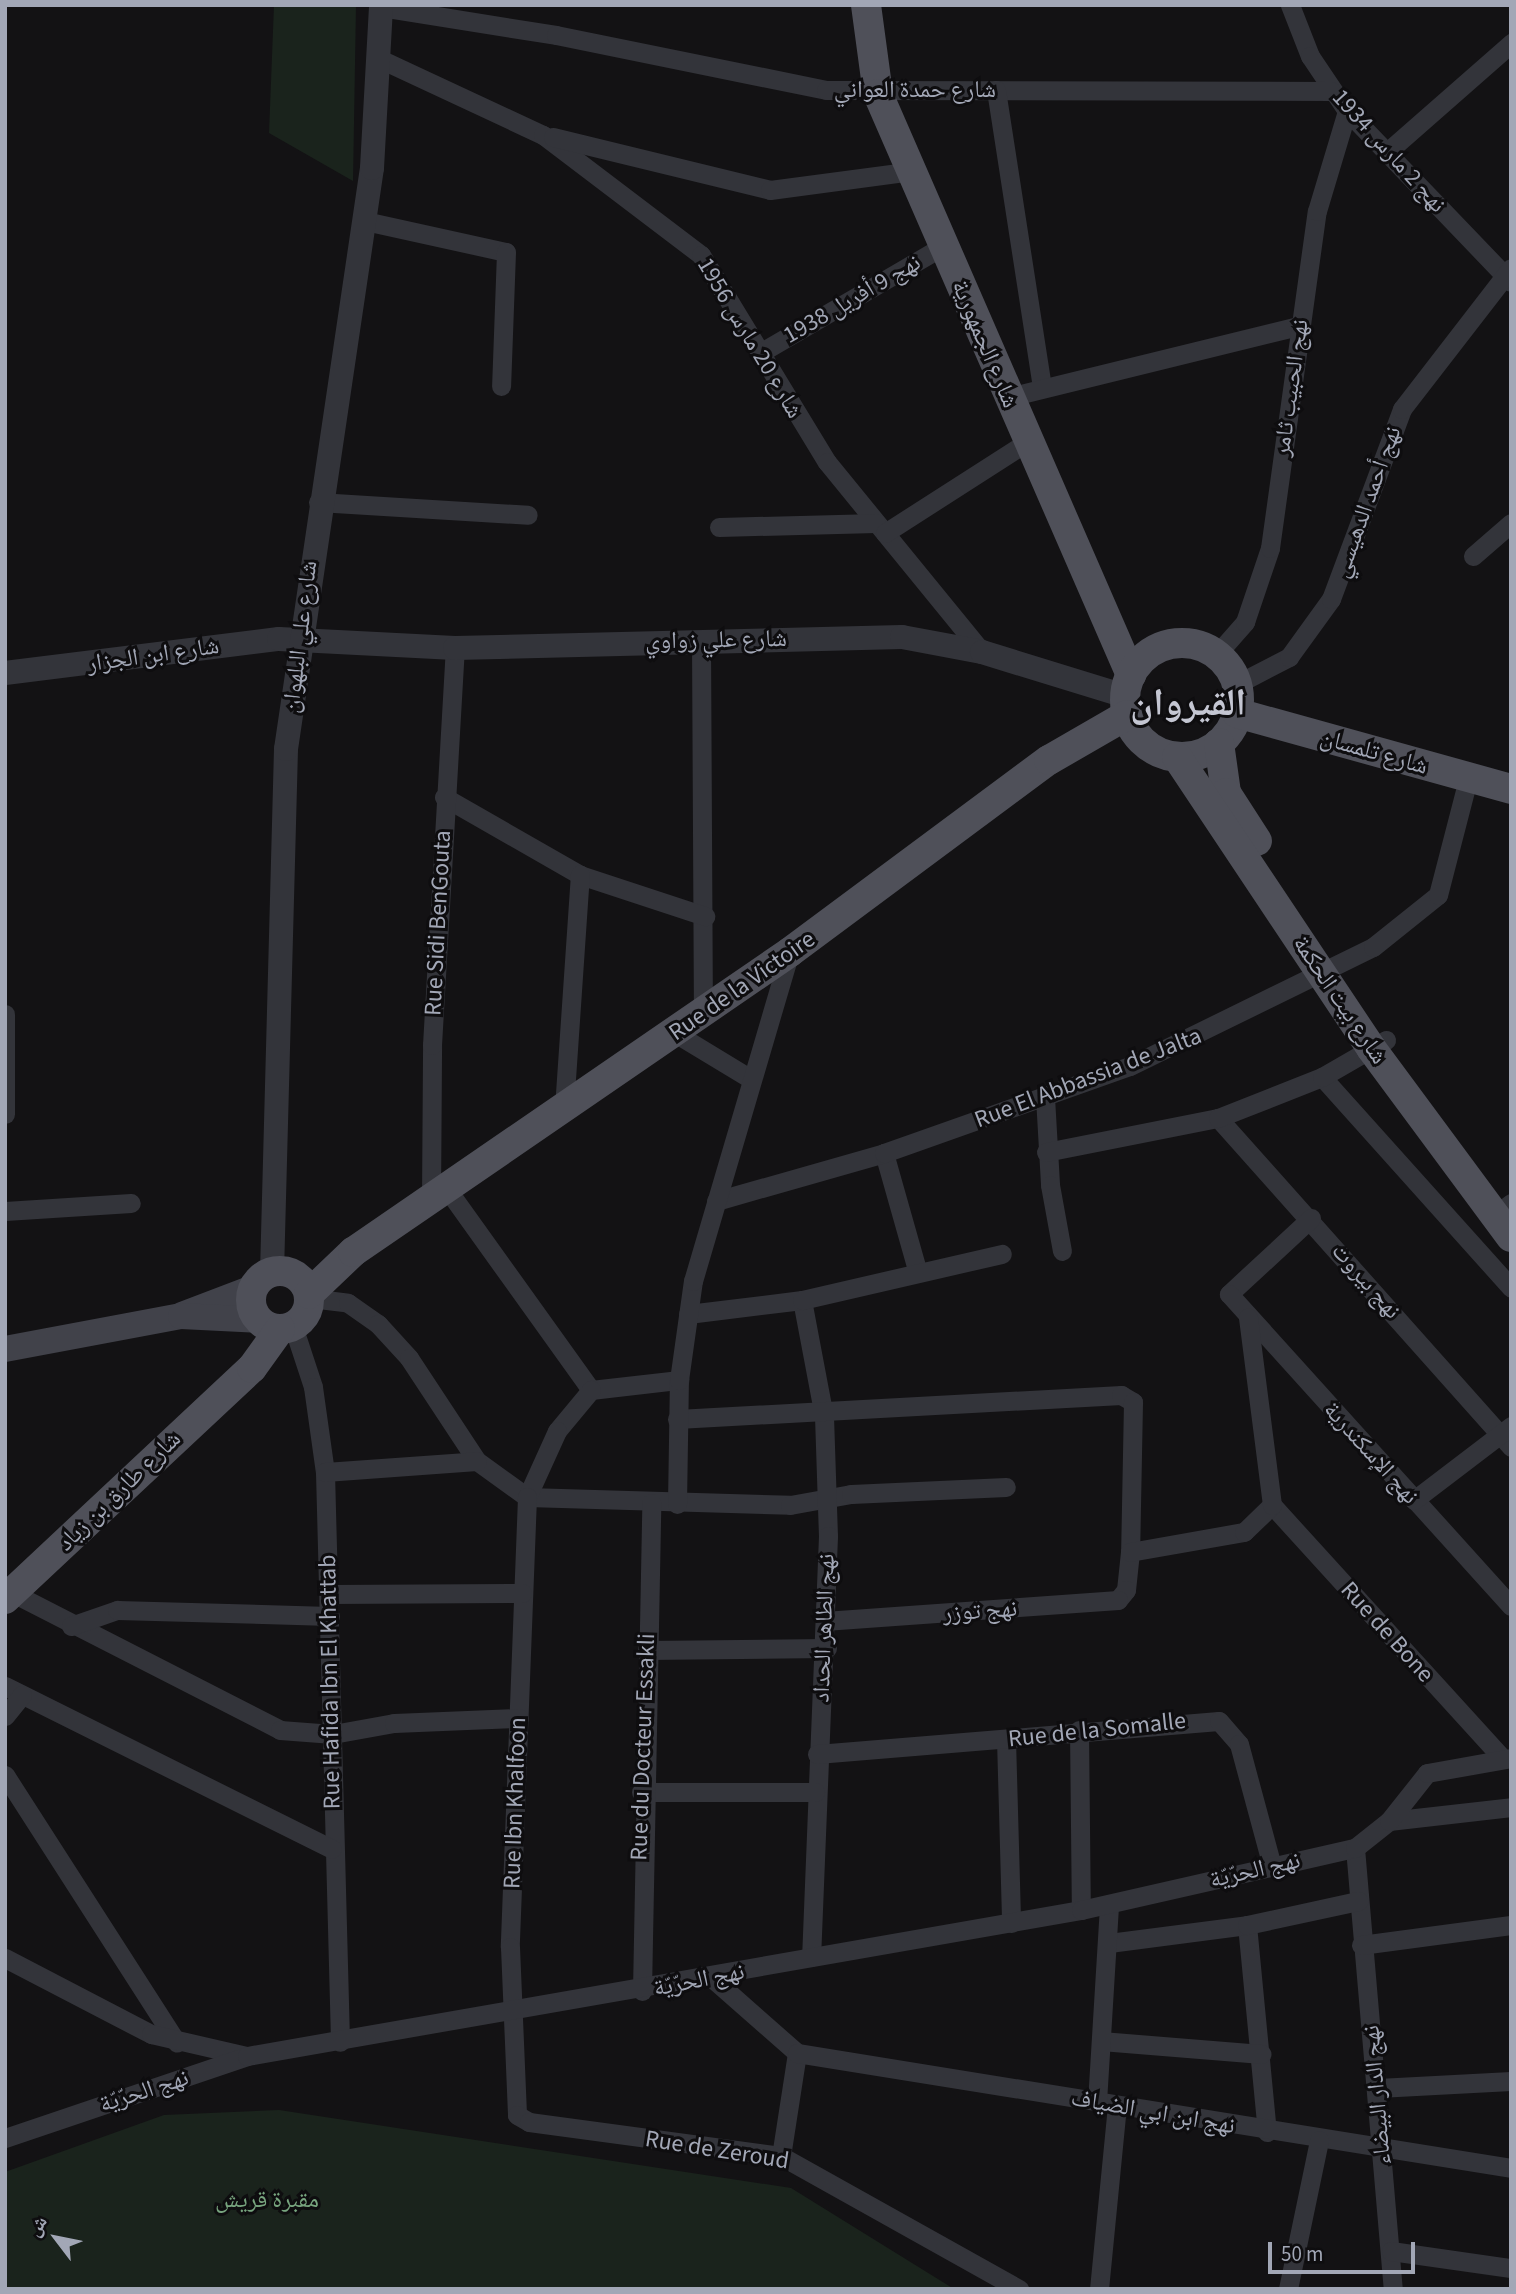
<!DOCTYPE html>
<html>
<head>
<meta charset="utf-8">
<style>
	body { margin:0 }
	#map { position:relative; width:1516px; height:2294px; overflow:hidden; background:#131214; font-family:"Source Sans 3","Noto Naskh Arabic",sans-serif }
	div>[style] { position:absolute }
	.green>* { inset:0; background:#1a231c }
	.minor>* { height:19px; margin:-9.5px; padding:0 9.5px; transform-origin:9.5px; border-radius:9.5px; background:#33343a }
	.tertiary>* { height:24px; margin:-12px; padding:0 12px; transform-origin:12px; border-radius:12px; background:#33343a }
	.secondary>* { height:26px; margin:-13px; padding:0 13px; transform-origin:13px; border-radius:13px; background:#41424a }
	.primary>* { height:30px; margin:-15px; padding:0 15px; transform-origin:15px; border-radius:15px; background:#4f5059 }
	.primary>.ring { margin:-15px; padding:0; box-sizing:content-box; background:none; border:30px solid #4f5059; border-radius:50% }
	span { translate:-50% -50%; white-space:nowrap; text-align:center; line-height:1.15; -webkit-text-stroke:6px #0e0d0f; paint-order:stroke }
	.street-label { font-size:24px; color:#a2a7b6 }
	.park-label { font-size:24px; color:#77a47e }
	.town-label { font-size:38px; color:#c4c6d2; font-weight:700 }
	.frame { position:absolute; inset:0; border:7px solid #a2a7b6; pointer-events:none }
	.north { position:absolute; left:21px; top:2203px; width:70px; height:70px; -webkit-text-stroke:5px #0e0d0f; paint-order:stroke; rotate:302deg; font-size:19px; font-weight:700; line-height:28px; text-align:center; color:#a2a7b6 }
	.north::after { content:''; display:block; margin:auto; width:24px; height:32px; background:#a2a7b6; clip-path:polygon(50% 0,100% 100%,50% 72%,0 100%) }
	.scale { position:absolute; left:1268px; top:2242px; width:147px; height:32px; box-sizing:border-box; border:4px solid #a2a7b6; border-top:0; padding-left:9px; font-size:21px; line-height:24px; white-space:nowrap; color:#a2a7b6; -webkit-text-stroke:5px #0e0d0f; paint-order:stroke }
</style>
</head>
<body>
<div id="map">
	<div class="green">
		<i style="clip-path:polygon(274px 5px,356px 5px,353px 181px,269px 133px)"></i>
		<i style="clip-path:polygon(279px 2110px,791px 2188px,954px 2289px,5px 2289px,5px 2172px,164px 2115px)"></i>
	</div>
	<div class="minor">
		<i style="left:1290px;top:5px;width:55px;rotate:68.6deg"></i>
		<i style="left:1310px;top:56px;width:66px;rotate:56.1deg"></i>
		<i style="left:1347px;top:111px;width:237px;rotate:46.2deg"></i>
		<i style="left:381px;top:7px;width:177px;rotate:9.1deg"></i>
		<i style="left:556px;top:35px;width:276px;rotate:11.5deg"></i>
		<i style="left:826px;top:90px;width:505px;rotate:0.11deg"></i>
		<i style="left:380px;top:59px;width:180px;rotate:25deg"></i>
		<i style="left:543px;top:135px;width:198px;rotate:37.2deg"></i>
		<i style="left:701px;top:255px;width:242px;rotate:58.7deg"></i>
		<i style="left:827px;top:462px;width:245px;rotate:50.8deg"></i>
		<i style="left:996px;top:90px;width:302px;rotate:81.2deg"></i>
		<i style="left:553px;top:137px;width:223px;rotate:13.7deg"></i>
		<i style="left:770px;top:190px;width:143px;rotate:-7.6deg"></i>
		<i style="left:1386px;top:153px;width:167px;rotate:-41.3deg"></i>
		<i style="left:365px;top:221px;width:144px;rotate:12.4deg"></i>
		<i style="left:506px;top:252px;width:134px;rotate:92.1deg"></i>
		<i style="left:760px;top:353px;width:212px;rotate:-30.3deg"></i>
		<i style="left:1009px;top:397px;width:299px;rotate:-13.8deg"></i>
		<i style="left:318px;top:502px;width:210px;rotate:3.5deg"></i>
		<i style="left:719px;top:527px;width:157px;rotate:-1.5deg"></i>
		<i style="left:885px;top:533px;width:169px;rotate:-32.7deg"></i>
		<i style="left:1473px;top:556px;width:50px;rotate:-41deg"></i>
		<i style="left:701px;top:641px;width:371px;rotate:89.7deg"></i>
		<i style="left:1217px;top:654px;width:43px;rotate:-48.8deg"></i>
		<i style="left:1245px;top:622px;width:78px;rotate:-71.3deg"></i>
		<i style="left:1270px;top:548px;width:340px;rotate:-82.1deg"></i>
		<i style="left:1317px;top:211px;width:104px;rotate:-73.3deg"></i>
		<i style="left:1237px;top:684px;width:59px;rotate:-27.4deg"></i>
		<i style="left:1289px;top:657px;width:72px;rotate:-54.1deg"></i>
		<i style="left:1331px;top:599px;width:203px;rotate:-69.5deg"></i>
		<i style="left:1402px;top:409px;width:178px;rotate:-52.3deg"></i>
		<i style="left:444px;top:797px;width:157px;rotate:29.8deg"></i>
		<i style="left:580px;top:875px;width:132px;rotate:18.2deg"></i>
		<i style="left:5px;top:1014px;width:100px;rotate:90deg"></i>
		<i style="left:675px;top:1033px;width:89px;rotate:31.2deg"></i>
		<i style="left:1322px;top:1077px;width:283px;rotate:48.1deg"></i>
		<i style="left:1045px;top:1097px;width:88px;rotate:86.7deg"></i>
		<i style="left:1050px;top:1185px;width:67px;rotate:79.7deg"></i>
		<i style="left:564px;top:1108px;width:234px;rotate:-86.1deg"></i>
		<i style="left:1218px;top:1118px;width:441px;rotate:48.3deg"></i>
		<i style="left:1046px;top:1152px;width:175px;rotate:-11.2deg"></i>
		<i style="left:1218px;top:1118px;width:112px;rotate:-21.5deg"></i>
		<i style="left:1322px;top:1077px;width:74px;rotate:-30deg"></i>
		<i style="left:884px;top:1153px;width:122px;rotate:74.2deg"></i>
		<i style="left:447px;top:1189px;width:247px;rotate:54.4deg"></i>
		<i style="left:591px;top:1390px;width:89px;rotate:-6.5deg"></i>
		<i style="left:431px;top:1199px;width:154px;rotate:-89.6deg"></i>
		<i style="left:432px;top:1045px;width:398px;rotate:-86.7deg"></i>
		<i style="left:716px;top:1201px;width:175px;rotate:-15.9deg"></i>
		<i style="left:884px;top:1153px;width:261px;rotate:-19.5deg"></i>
		<i style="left:1130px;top:1066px;width:271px;rotate:-26.1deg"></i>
		<i style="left:1373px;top:947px;width:83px;rotate:-38.7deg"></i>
		<i style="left:1438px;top:895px;width:120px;rotate:-75.5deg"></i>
		<i style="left:1507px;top:1206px;width:5px;rotate:-37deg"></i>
		<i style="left:5px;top:1211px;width:126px;rotate:-3.6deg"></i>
		<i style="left:1311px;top:1218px;width:112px;rotate:137.2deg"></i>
		<i style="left:1229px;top:1294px;width:421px;rotate:47.9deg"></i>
		<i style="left:310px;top:1298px;width:38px;rotate:7deg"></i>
		<i style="left:348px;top:1303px;width:37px;rotate:35deg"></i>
		<i style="left:378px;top:1324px;width:46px;rotate:47.6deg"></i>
		<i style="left:409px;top:1358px;width:123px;rotate:56.6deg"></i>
		<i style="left:477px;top:1461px;width:62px;rotate:35.8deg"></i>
		<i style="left:527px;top:1497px;width:263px;rotate:1.7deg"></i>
		<i style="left:790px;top:1505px;width:62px;rotate:-10.2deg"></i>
		<i style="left:851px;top:1494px;width:155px;rotate:-2.6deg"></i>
		<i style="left:802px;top:1300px;width:118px;rotate:79.3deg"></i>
		<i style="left:824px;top:1416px;width:120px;rotate:88.1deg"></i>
		<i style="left:828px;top:1536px;width:421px;rotate:92.3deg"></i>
		<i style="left:688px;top:1314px;width:115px;rotate:-7deg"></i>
		<i style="left:802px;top:1300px;width:205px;rotate:-13deg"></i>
		<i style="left:293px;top:1326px;width:64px;rotate:71.8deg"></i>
		<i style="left:313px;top:1387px;width:86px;rotate:82deg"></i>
		<i style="left:325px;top:1472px;width:570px;rotate:88.49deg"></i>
		<i style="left:591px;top:1390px;width:53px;rotate:129.7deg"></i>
		<i style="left:557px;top:1431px;width:72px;rotate:114.4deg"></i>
		<i style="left:527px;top:1497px;width:450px;rotate:92.2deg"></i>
		<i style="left:510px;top:1947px;width:168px;rotate:87.6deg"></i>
		<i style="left:517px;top:2115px;width:14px;rotate:30deg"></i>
		<i style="left:529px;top:2122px;width:254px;rotate:7.7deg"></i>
		<i style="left:781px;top:2156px;width:273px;rotate:29.2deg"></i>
		<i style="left:677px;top:1419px;width:445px;rotate:-3.1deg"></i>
		<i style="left:1121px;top:1395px;width:14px;rotate:30deg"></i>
		<i style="left:1133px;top:1402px;width:150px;rotate:91.1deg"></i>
		<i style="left:1130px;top:1552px;width:38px;rotate:96deg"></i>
		<i style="left:1126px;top:1590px;width:13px;rotate:129deg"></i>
		<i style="left:1118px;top:1600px;width:291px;rotate:175.9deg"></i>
		<i style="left:325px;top:1472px;width:152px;rotate:-4.1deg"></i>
		<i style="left:1414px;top:1500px;width:122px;rotate:-37.3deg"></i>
		<i style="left:677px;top:1504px;width:124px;rotate:-89.1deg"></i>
		<i style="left:679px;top:1380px;width:100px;rotate:-82deg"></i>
		<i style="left:693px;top:1281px;width:343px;rotate:-73.6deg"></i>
		<i style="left:1272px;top:1505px;width:342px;rotate:47.7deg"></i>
		<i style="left:1130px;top:1552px;width:116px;rotate:-10deg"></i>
		<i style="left:1244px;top:1532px;width:39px;rotate:-44deg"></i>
		<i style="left:1272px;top:1505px;width:189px;rotate:-97.3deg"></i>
		<i style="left:5px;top:1589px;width:309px;rotate:27.1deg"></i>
		<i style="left:280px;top:1730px;width:53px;rotate:4.3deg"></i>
		<i style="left:333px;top:1734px;width:62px;rotate:-10.2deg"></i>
		<i style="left:394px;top:1723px;width:125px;rotate:-2.3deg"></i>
		<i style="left:330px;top:1594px;width:192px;rotate:-0.3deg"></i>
		<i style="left:71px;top:1626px;width:49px;rotate:-19.2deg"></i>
		<i style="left:117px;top:1610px;width:213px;rotate:1.6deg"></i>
		<i style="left:647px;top:1650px;width:180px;rotate:-0.6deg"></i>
		<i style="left:5px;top:1686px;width:365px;rotate:26.5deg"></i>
		<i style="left:5px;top:1716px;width:27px;rotate:-51deg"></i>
		<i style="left:1079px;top:1730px;width:180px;rotate:89.4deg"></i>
		<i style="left:1006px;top:1739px;width:184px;rotate:88.4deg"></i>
		<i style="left:817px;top:1754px;width:403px;rotate:-4.7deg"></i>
		<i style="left:1219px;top:1721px;width:30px;rotate:49deg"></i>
		<i style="left:1239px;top:1744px;width:126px;rotate:74.9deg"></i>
		<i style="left:5px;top:1775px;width:318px;rotate:57.3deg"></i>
		<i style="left:641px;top:1792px;width:174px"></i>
		<i style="left:1389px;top:1821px;width:123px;rotate:-6.5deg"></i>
		<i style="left:1355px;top:1848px;width:443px;rotate:85.1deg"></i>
		<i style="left:1247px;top:1925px;width:208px;rotate:84.5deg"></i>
		<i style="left:1109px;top:1943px;width:139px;rotate:-7.4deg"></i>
		<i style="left:1247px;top:1925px;width:114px;rotate:-12.2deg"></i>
		<i style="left:1361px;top:1945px;width:151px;rotate:-7.6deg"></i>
		<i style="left:5px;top:1958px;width:165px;rotate:27.5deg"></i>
		<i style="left:151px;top:2034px;width:98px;rotate:13deg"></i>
		<i style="left:712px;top:1978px;width:113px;rotate:41.4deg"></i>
		<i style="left:797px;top:2053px;width:104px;rotate:98.8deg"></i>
		<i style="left:642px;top:1991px;width:488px;rotate:-88.9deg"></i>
		<i style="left:1101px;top:2041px;width:161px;rotate:4.6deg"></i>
		<i style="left:797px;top:2053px;width:723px;rotate:9.15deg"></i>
		<i style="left:1378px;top:2088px;width:133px;rotate:-3deg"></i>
		<i style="left:1097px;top:2102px;width:198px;rotate:-86.5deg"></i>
		<i style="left:5px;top:2138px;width:256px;rotate:-18.7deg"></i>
		<i style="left:247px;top:2056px;width:847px;rotate:-9.93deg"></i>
		<i style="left:1081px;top:1910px;width:281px;rotate:-12.8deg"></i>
		<i style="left:1355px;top:1848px;width:43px;rotate:-38.5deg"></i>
		<i style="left:1389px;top:1821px;width:61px;rotate:-51.6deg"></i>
		<i style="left:1427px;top:1773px;width:85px;rotate:-10.1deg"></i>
		<i style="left:1391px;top:2251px;width:121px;rotate:8.1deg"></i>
		<i style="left:1099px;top:2289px;width:185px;rotate:-84.4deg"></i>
		<i style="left:1288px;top:2289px;width:152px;rotate:-78.2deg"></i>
	</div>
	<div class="tertiary">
		<i style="left:5px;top:673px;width:276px;rotate:-7.1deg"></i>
		<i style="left:279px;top:639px;width:176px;rotate:2.9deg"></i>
		<i style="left:455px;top:648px;width:447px;rotate:-1.4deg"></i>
		<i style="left:902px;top:637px;width:81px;rotate:10.6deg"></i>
		<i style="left:982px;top:652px;width:150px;rotate:17.1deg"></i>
		<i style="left:272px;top:1273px;width:524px;rotate:-88.47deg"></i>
		<i style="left:286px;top:749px;width:587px;rotate:-81.58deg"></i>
		<i style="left:372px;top:168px;width:163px;rotate:-86.8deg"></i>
	</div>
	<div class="secondary">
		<i style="left:182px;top:1315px;width:78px;rotate:-21deg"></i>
		<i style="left:5px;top:1349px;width:179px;rotate:-10.6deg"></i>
		<i style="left:181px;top:1316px;width:78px;rotate:2.9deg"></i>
	</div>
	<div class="primary">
		<i style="left:866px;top:5px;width:90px;rotate:82.3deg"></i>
		<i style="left:878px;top:94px;width:634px;rotate:66.47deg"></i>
		<i class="ring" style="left:1125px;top:643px;width:84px;height:84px"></i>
		<i style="left:1237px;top:713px;width:284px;rotate:15.5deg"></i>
		<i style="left:1219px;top:743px;width:50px;rotate:82deg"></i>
		<i style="left:1226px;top:793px;width:57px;rotate:57.1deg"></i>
		<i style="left:1177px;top:757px;width:350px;rotate:56.3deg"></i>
		<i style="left:1371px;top:1048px;width:235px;rotate:53.5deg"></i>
		<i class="ring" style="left:251px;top:1271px;width:28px;height:28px"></i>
		<i style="left:309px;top:1294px;width:61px;rotate:-43.7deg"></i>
		<i style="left:353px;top:1252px;width:530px;rotate:-34.47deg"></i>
		<i style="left:790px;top:952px;width:322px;rotate:-36.6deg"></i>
		<i style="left:1049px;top:760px;width:90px;rotate:-30deg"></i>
		<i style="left:5px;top:1599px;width:338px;rotate:-43.1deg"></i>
		<i style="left:252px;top:1368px;width:48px;rotate:-54.3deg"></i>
	</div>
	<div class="street-label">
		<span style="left:915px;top:90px">شارع حمدة العواني</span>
		<span style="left:1389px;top:151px;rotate:48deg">نهج 2 مارس 1934</span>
		<span style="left:852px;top:299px;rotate:-30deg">نهج 9 أفريل 1938</span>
		<span style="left:750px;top:338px;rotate:59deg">شارع 20 مارس 1956</span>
		<span style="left:985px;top:344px;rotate:67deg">شارع الجمهورية</span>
		<span style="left:1291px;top:388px;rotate:-82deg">نهج الحبيب ثامر</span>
		<span style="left:1367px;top:502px;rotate:-70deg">نهج أحمد الدهيسي</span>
		<span style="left:300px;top:637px;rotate:-83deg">شارع علي البلهوان</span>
		<span style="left:716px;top:640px;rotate:-1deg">شارع علي زواوي</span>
		<span style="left:153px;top:655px;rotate:-8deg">شارع ابن الجزار</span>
		<span style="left:1374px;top:752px;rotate:16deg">شارع تلمسان</span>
		<span style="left:438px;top:923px;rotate:-87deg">Rue Sidi BenGouta</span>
		<span style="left:742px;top:986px;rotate:-35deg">Rue de la Victoire</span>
		<span style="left:1340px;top:1000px;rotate:56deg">شارع بيت الحكمة</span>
		<span style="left:1088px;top:1078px;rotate:-21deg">Rue El Abbassia de Jalta</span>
		<span style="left:1366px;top:1281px;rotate:49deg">نهج بيروت</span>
		<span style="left:1371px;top:1453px;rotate:48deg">نهج الإسكندرية</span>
		<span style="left:119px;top:1491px;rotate:-44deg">شارع طارق بن زياد</span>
		<span style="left:980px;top:1611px;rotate:-4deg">نهج توزر</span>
		<span style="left:824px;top:1628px;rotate:-88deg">نهج الطاهر الحداد</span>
		<span style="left:1387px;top:1632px;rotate:48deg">Rue de Bone</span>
		<span style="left:330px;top:1682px;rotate:-91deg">Rue Hafida Ibn El Khattab</span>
		<span style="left:1097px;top:1730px;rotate:-6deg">Rue de la Somalle</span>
		<span style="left:643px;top:1747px;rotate:-88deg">Rue du Docteur Essakli</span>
		<span style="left:515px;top:1803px;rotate:-88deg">Rue Ibn Khalfoon</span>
		<span style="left:1255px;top:1870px;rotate:-13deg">نهج الحرّيّة</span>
		<span style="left:699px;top:1980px;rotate:-11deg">نهج الحرّيّة</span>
		<span style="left:144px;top:2091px;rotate:-18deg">نهج الحرّيّة</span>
		<span style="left:1377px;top:2095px;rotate:-95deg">نهج الدار البيضاء</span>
		<span style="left:1153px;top:2112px;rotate:10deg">نهج ابن ابي الضياف</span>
		<span style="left:717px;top:2150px;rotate:9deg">Rue de Zeroud</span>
	</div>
	<div class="park-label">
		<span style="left:267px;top:2200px">مقبرة قريش</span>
	</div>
	<div class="town-label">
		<span style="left:1188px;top:704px">القيروان</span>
	</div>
	<div class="frame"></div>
	<div class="north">ش</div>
	<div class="scale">50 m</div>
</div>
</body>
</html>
